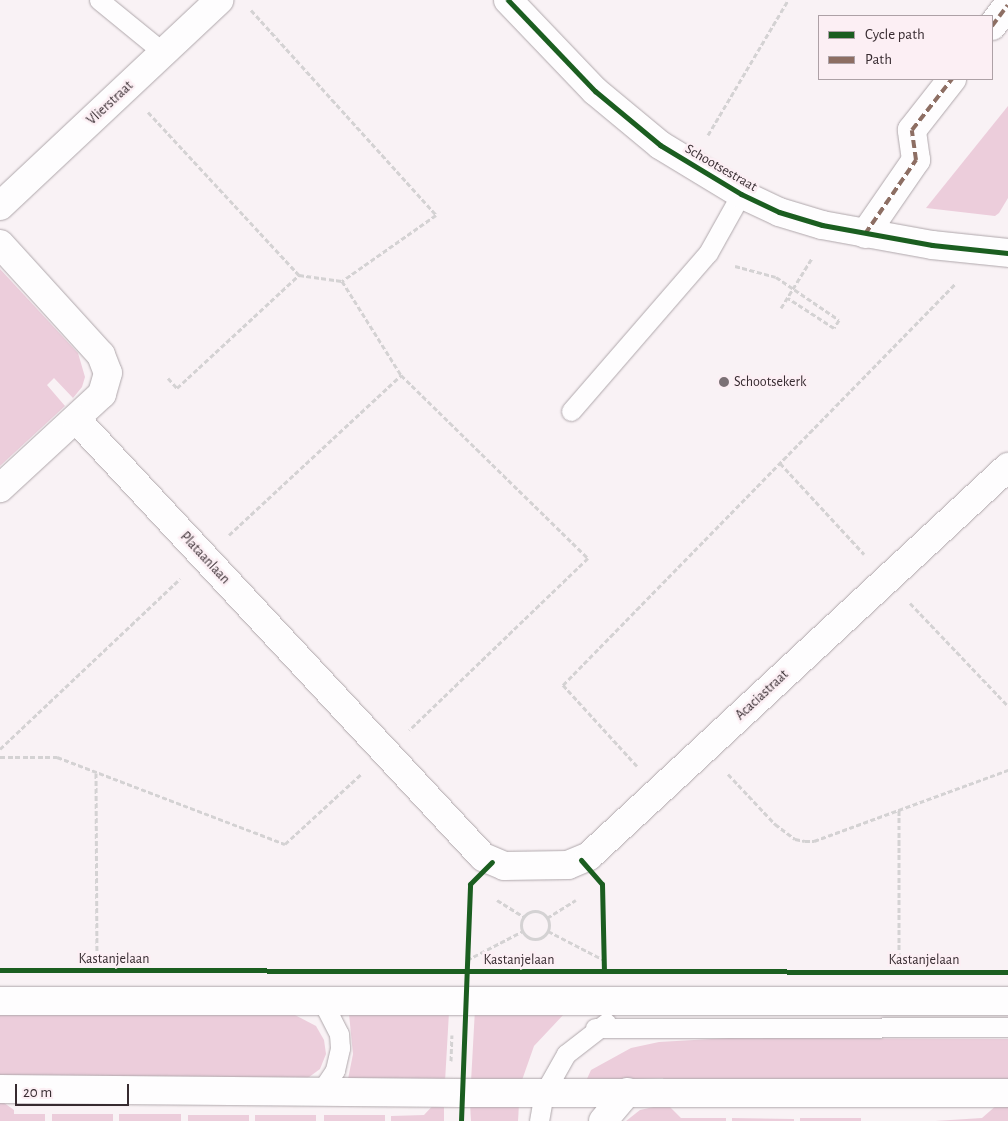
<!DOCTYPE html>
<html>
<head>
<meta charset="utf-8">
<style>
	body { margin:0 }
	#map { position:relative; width:1008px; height:1121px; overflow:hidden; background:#f9f2f5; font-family:"Alegreya Sans",sans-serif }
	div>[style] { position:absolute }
	.green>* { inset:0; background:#eccddb }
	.path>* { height:3px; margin-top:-1.5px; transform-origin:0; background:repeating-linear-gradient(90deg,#d4d2d3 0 5px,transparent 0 7.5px) }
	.path>.ring { margin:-1.5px; padding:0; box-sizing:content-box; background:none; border:3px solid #d4d2d3; border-radius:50% }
	.roads { filter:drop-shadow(0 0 1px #afa7ab) drop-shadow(0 0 1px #afa7ab) }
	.lane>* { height:19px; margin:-9.5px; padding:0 9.5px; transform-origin:9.5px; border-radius:9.5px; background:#fefdfe }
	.street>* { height:28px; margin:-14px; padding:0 14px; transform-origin:14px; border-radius:14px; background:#fefdfe }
	.secondary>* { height:28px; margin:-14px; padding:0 14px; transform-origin:14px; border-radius:14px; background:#fefdfe }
	.quiet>* { height:4px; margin-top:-2px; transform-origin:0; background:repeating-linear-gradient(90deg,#8d6e63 0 8px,transparent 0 12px) }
	.cycleway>* { height:5px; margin:-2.5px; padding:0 2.5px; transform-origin:2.5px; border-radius:2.5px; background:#1b5e20 }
	.dots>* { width:14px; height:14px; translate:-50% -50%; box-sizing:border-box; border:2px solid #fceff4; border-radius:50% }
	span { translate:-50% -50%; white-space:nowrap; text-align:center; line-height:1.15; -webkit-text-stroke:5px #fceff4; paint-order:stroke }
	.street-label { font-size:14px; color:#372b30 }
	.poi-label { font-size:14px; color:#372b30 }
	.left { translate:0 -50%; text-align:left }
	.legend { position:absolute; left:818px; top:15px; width:175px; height:65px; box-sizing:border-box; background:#fceff4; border:1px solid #ada1a6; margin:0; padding:6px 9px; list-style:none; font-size:15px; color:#372b30 }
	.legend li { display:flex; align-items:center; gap:10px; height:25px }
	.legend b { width:25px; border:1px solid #ada1a6 }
	.scale { position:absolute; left:15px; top:1084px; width:114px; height:22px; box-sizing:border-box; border:2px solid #372b30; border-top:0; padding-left:6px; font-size:15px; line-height:18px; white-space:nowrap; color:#372b30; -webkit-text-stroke:4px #fceff4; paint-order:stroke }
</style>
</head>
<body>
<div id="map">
	<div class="green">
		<i style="clip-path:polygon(1008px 106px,1008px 198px,999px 213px,995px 216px,926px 208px)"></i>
		<i style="clip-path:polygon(0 269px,78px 353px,85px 377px,82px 387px,73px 398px,54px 378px,47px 385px,65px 406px,0 466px)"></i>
		<i style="clip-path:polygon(475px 1009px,565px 1013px,534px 1046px,521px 1083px,471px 1082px)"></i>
		<i style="clip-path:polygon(0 1011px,242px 1012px,295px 1015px,316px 1026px,324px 1040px,326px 1054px,320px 1069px,305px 1080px,0 1080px)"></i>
		<i style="clip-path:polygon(449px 1012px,445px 1082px,348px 1079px,353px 1054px,349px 1014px)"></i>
		<i style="clip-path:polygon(729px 1038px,1008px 1039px,1008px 1084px,664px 1082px,663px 1078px,586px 1081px,591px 1070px,631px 1048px,659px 1042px)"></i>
		<i style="clip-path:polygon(0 1100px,14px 1110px,14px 1114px,45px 1114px,45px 1121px,0 1121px)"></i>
		<i style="clip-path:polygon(438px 1100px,444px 1102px,444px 1121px,391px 1121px,391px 1116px,424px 1115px)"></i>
		<i style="clip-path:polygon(470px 1104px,519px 1104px,518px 1121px,471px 1121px)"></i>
		<i style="clip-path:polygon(667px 1104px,681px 1118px,726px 1118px,726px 1121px,626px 1121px,640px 1110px)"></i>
		<i style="clip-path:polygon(998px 1104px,1008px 1104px,1008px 1121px,935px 1121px,982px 1118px)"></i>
		<i style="clip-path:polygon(52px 1114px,113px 1114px,113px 1121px,52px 1121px)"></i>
		<i style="clip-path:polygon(119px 1114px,181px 1114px,181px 1121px,119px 1121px)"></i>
		<i style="clip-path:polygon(188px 1115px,249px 1115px,249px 1121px,188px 1121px)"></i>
		<i style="clip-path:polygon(255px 1115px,316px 1115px,316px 1121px,255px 1121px)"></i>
		<i style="clip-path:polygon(324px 1115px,385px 1115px,385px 1121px,324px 1121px)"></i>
		<i style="clip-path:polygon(732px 1118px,794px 1119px,794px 1121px,732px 1121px)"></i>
		<i style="clip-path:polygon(800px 1118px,861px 1118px,861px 1121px,800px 1121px)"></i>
	</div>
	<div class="path">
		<i style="left:251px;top:10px;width:276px;rotate:47.9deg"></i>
		<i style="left:436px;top:215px;width:115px;rotate:144.9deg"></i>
		<i style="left:148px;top:112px;width:222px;rotate:47.2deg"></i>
		<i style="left:708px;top:135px;width:157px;rotate:-59.3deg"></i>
		<i style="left:735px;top:266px;width:42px;rotate:15deg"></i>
		<i style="left:776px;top:277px;width:76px;rotate:34.3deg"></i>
		<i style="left:839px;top:320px;width:9px;rotate:122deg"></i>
		<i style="left:834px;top:328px;width:55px;rotate:-146.9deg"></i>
		<i style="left:781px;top:308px;width:59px;rotate:-58.2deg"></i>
		<i style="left:168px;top:378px;width:13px;rotate:48deg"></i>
		<i style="left:177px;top:388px;width:166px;rotate:-42.8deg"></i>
		<i style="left:299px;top:275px;width:43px;rotate:7.9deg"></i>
		<i style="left:342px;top:281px;width:111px;rotate:57.9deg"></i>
		<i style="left:401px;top:375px;width:262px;rotate:44.4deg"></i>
		<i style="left:588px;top:558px;width:248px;rotate:136.1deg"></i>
		<i style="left:780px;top:463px;width:124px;rotate:47.3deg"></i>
		<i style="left:229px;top:535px;width:235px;rotate:-42.9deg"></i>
		<i style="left:910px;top:603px;width:142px;rotate:46.4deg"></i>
		<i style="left:0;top:749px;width:248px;rotate:-43.4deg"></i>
		<i style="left:0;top:757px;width:57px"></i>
		<i style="left:57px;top:757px;width:244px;rotate:20.9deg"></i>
		<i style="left:285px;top:844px;width:103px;rotate:-42.6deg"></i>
		<i style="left:637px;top:766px;width:110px;rotate:-132.4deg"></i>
		<i style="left:563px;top:685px;width:562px;rotate:-45.65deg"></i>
		<i style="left:96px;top:773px;width:186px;rotate:89.7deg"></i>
		<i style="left:728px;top:774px;width:69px;rotate:46.8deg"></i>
		<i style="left:775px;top:824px;width:25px;rotate:37deg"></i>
		<i style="left:795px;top:839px;width:10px;rotate:11deg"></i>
		<i style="left:805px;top:841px;width:9px"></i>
		<i style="left:814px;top:841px;width:207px;rotate:-20.1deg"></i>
		<i style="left:899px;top:810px;width:151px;rotate:90deg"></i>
		<i style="left:497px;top:900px;width:32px;rotate:32deg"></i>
		<i class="ring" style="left:521px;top:911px;width:25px;height:25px"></i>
		<i style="left:547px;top:918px;width:34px;rotate:-32deg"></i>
		<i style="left:548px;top:931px;width:63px;rotate:27.4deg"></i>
		<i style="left:467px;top:960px;width:63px;rotate:-27.4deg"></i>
		<i style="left:451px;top:1061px;width:26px;rotate:-88deg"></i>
	</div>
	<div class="roads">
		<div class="lane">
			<i style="left:99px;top:0;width:84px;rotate:39.2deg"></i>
			<i style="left:571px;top:411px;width:209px;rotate:-49.1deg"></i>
			<i style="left:708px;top:253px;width:68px;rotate:-60.8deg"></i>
			<i style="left:595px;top:1028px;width:413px;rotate:-0.1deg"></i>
			<i style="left:321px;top:1091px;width:25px;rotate:-56deg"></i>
			<i style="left:335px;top:1070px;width:23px;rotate:-77deg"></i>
			<i style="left:340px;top:1048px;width:14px;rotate:-94deg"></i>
			<i style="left:339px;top:1034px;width:36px;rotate:-117deg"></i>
			<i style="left:539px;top:1121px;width:28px;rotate:-80deg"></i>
			<i style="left:544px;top:1093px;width:45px;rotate:-60.6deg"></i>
			<i style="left:566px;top:1054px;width:51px;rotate:-37.8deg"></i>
		</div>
		<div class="street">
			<i style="left:992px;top:26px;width:26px;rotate:-53deg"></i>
			<i style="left:0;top:206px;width:301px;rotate:-43.2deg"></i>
			<i style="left:865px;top:234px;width:90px;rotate:-55.4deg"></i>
			<i style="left:916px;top:160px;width:30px;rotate:-98deg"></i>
			<i style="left:912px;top:130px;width:65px;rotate:-51.9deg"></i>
			<i style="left:0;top:244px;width:150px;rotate:47.7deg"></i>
			<i style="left:101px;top:355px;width:19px;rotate:69deg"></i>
			<i style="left:108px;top:373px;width:22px;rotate:106deg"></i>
			<i style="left:102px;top:394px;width:139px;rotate:137.3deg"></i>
			<i style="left:76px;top:419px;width:598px;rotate:47.1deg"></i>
			<i style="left:483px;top:857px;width:23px;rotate:23deg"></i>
			<i style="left:504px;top:866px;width:64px;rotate:-0.9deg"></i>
			<i style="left:568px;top:865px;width:23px;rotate:-23deg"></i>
			<i style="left:589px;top:856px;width:572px;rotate:-42.87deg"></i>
			<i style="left:603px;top:1121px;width:38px;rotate:-50deg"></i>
		</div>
		<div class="secondary">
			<i style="left:508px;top:0;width:126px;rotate:46.3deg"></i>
			<i style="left:595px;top:91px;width:85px;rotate:39.7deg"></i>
			<i style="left:660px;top:145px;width:95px;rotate:31.2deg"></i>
			<i style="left:741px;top:194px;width:42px;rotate:25.3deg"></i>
			<i style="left:779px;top:212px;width:45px;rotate:16.8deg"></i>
			<i style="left:822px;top:225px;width:112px;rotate:10.3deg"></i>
			<i style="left:932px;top:245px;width:76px;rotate:6deg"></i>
			<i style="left:0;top:1001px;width:1008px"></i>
			<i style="left:0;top:1089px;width:461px;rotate:0.5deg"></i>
			<i style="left:461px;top:1093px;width:547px"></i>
		</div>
	</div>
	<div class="quiet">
		<i style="left:992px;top:26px;width:26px;rotate:-53deg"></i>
		<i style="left:865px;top:234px;width:90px;rotate:-55.4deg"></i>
		<i style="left:916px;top:160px;width:30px;rotate:-98deg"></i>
		<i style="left:912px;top:130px;width:65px;rotate:-51.9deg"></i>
	</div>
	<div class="cycleway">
		<i style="left:508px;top:0;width:126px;rotate:46.3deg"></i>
		<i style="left:595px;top:91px;width:85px;rotate:39.7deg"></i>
		<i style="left:660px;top:145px;width:95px;rotate:31.2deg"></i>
		<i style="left:741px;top:194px;width:42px;rotate:25.3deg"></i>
		<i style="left:779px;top:212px;width:45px;rotate:16.8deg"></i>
		<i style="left:822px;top:225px;width:112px;rotate:10.3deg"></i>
		<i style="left:932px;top:245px;width:76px;rotate:6deg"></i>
		<i style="left:581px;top:860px;width:32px;rotate:49deg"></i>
		<i style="left:602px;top:884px;width:87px;rotate:88.7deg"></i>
		<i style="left:0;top:970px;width:1008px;rotate:0.11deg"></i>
		<i style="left:461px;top:1121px;width:237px;rotate:-87.8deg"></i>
		<i style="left:470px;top:884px;width:31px;rotate:-45deg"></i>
	</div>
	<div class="dots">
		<i style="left:724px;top:382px;background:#7b7175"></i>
	</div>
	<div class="street-label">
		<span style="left:110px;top:103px;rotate:-43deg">Vlierstraat</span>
		<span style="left:721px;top:168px;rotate:30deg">Schootsestraat</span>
		<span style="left:205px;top:558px;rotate:47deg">Plataanlaan</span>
		<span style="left:762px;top:695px;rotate:-43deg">Acaciastraat</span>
		<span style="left:114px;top:959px">Kastanjelaan</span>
		<span style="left:519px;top:960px">Kastanjelaan</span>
		<span style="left:924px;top:960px">Kastanjelaan</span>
	</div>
	<div class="poi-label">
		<span class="left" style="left:734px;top:382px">Schootsekerk</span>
	</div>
	<ul class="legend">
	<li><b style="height:6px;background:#1b5e20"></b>Cycle path</li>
	<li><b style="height:6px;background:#8d6e63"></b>Path</li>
	</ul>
	<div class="scale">20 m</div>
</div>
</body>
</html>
